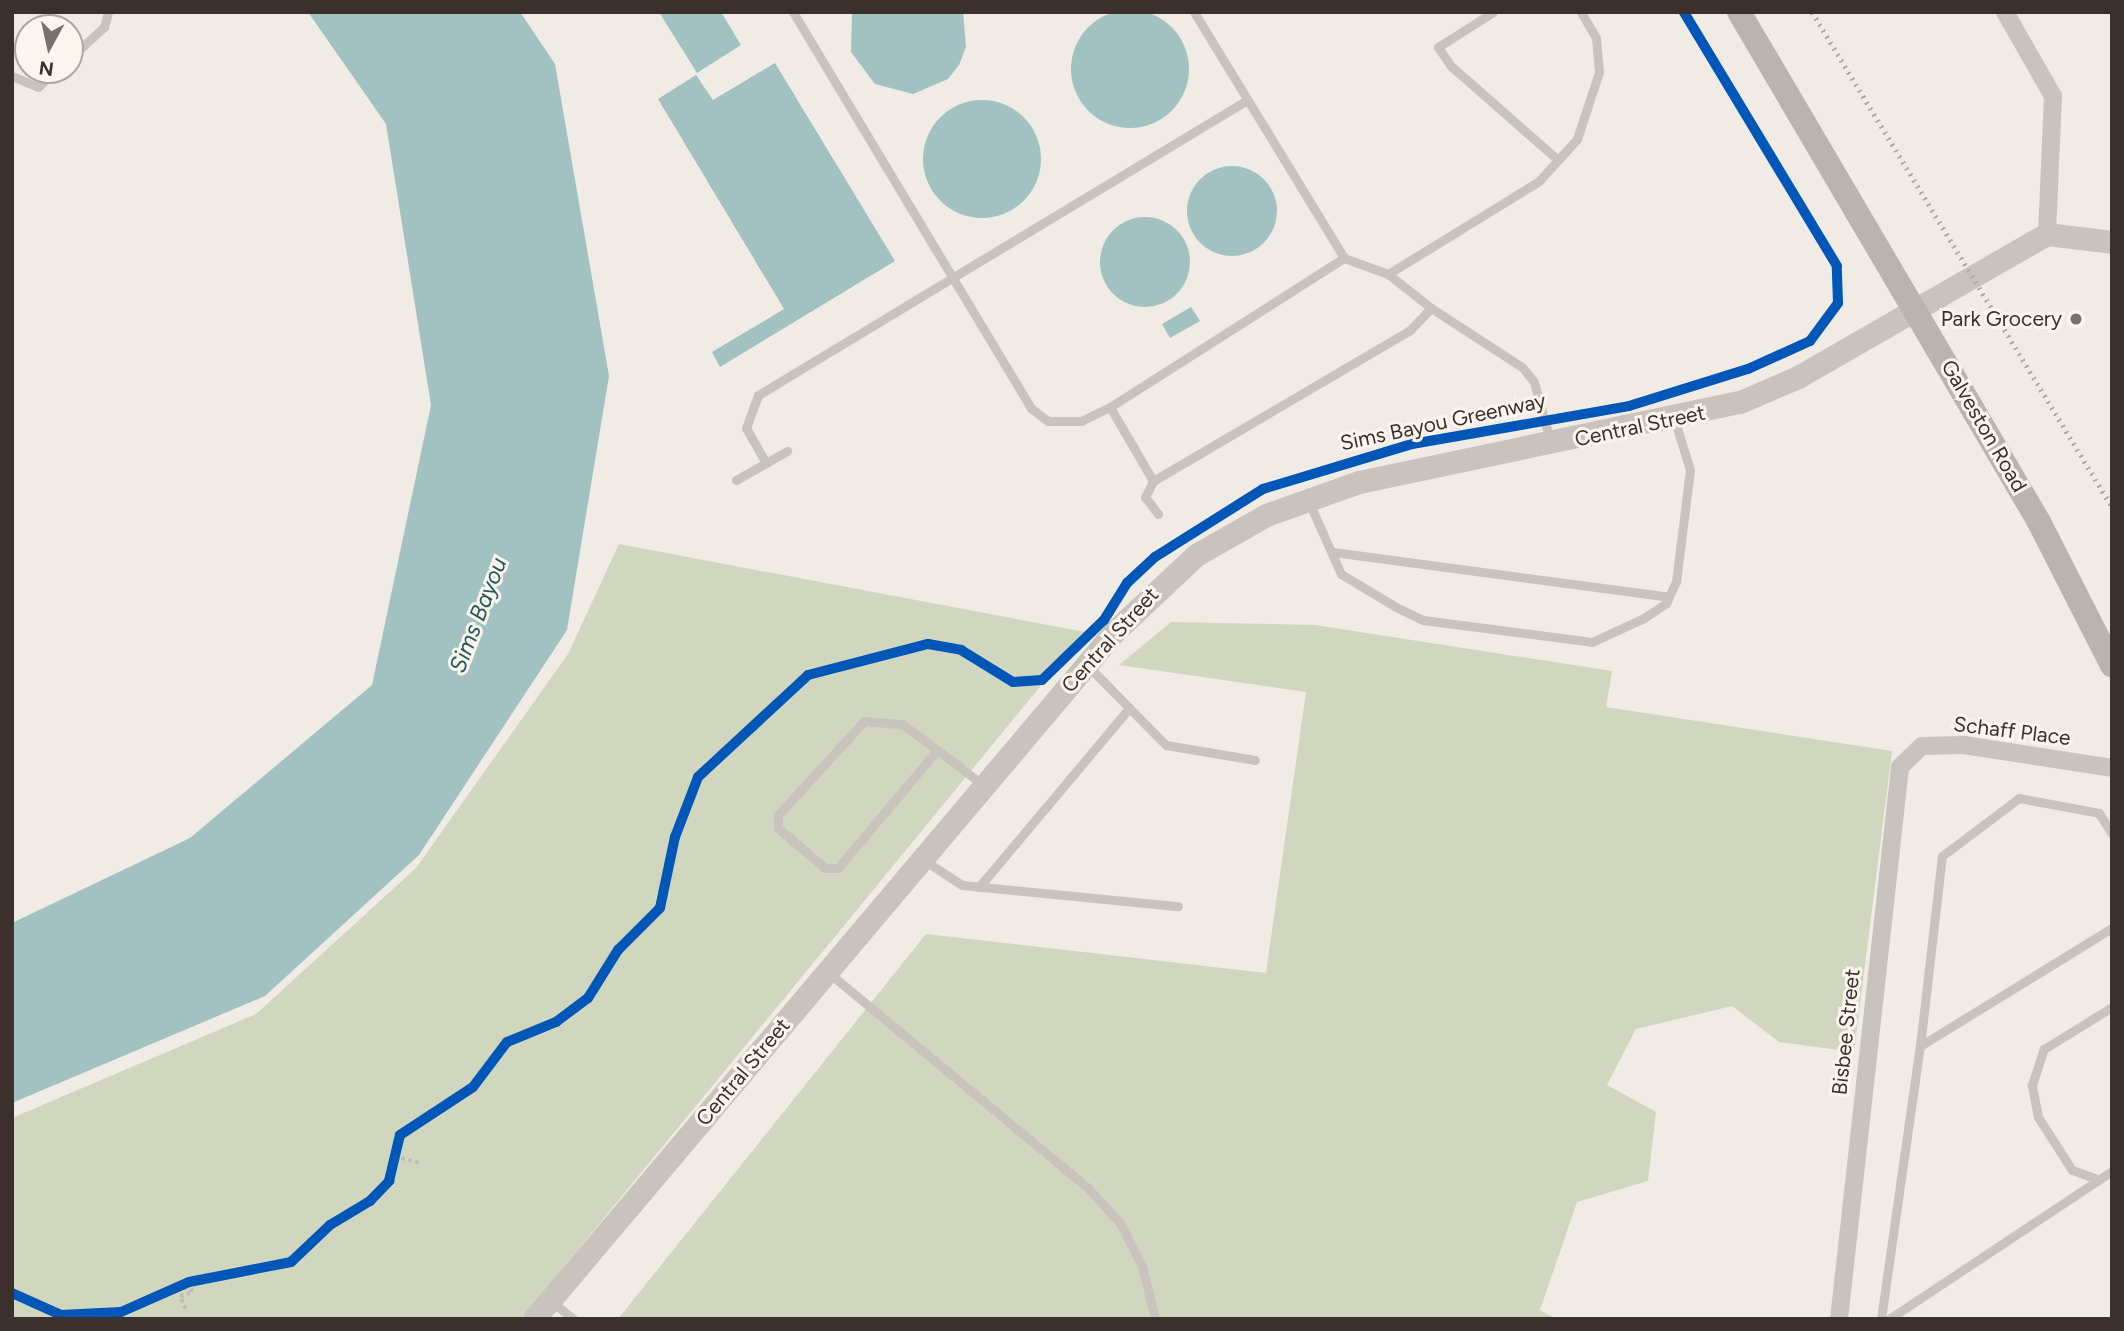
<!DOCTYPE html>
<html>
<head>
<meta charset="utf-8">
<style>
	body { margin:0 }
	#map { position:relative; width:2124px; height:1331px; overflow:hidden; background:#f0ebe5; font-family:Figtree,sans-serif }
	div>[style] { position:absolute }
	.green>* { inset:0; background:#d1d6bf }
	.water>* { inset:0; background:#a1c2c1 }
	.round { border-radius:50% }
	.path>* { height:3.5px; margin-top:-1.75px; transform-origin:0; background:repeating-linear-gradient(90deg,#c2bbb6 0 3.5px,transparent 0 7px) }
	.service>* { height:9px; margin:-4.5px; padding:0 4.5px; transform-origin:4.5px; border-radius:4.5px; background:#c9c3be }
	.minor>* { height:18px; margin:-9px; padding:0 9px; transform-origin:9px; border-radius:9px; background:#c9c3be }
	.tertiary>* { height:23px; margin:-11.5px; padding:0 11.5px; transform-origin:11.5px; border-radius:11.5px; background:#c9c3be }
	.secondary>* { height:24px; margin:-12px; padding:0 12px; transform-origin:12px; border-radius:12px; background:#bab3ae }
	.rail>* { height:5px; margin-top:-2.5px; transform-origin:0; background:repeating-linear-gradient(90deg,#b1aca8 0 2px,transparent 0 7px) }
	.cycleway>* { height:10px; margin:-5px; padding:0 5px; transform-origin:5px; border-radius:5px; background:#0057b8 }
	.dots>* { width:19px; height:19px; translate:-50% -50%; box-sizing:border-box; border:4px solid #fbf5ee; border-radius:50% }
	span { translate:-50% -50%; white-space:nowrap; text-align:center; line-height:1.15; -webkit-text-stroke:6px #fbf5ee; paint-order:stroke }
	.poi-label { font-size:21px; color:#3b302b }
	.right { translate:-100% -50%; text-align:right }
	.street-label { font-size:21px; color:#3b302b }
	.water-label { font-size:23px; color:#1f5a5e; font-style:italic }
	.frame { position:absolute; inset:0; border:14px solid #3b302b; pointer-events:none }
	.north { position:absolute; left:14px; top:14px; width:70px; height:70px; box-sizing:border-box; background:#fbf5ee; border:2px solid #aea6a0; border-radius:50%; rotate:188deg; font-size:19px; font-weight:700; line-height:28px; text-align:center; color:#3b302b }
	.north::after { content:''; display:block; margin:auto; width:24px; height:32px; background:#7a716c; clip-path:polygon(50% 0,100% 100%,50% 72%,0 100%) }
</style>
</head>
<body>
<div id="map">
	<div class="green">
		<i style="clip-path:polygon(619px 544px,1085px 632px,521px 1319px,12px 1319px,12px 1118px,256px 1014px,416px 868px,568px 654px)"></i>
		<i style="clip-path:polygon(1171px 622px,1315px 625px,1612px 671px,1606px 707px,1892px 751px,1854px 1052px,1779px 1042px,1732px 1006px,1636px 1029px,1607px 1085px,1656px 1112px,1648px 1181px,1577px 1202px,1540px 1310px,1556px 1319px,618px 1319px,926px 934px,1266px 973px,1306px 692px,1119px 665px)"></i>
	</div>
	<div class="water">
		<i class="round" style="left:1071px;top:10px;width:118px;height:118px"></i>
		<i style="clip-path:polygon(308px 12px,520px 12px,555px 64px,609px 376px,567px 630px,419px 855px,265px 996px,12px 1103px,12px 923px,190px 838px,372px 685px,431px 405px,386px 124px)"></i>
		<i style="clip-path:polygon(659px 12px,721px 12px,741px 45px,697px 73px)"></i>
		<i style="clip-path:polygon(852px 12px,963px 12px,966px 47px,959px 65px,948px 79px,913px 94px,875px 84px,851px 52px)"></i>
		<i style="clip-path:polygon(775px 63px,895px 261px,720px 367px,712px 352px,784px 309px,658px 99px,696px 75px,713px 100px)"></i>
		<i class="round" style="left:923px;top:100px;width:118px;height:118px"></i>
		<i class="round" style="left:1187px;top:166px;width:90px;height:90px"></i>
		<i class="round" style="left:1100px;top:217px;width:90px;height:90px"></i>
		<i style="clip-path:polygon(1191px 307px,1200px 321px,1170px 338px,1162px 324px)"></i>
	</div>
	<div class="path">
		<i style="left:395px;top:1156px;width:25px;rotate:16deg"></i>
		<i style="left:185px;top:1309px;width:14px;rotate:-111deg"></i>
		<i style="left:180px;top:1296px;width:13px;rotate:-18deg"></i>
		<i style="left:192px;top:1292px;width:10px;rotate:-107deg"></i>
	</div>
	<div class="service">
		<i style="left:793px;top:12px;width:463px;rotate:59deg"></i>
		<i style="left:1032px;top:409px;width:20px;rotate:37deg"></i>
		<i style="left:1048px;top:421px;width:33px"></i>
		<i style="left:1081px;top:421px;width:32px;rotate:-26deg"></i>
		<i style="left:1110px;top:407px;width:277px;rotate:-32.5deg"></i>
		<i style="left:1344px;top:258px;width:47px;rotate:20deg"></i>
		<i style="left:1388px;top:274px;width:55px;rotate:38.3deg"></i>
		<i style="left:1194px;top:12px;width:288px;rotate:58.6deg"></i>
		<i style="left:1493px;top:12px;width:65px;rotate:147.5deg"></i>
		<i style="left:1438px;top:47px;width:23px;rotate:56deg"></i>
		<i style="left:1451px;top:66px;width:142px;rotate:41.3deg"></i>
		<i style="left:70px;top:58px;width:46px;rotate:-42.4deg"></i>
		<i style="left:104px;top:27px;width:16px;rotate:-75deg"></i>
		<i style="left:12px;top:76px;width:28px;rotate:23deg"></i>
		<i style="left:38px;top:87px;width:25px;rotate:-42deg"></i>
		<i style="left:1388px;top:274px;width:177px;rotate:-31.6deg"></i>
		<i style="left:1539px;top:181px;width:57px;rotate:-47.9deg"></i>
		<i style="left:1577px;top:139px;width:71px;rotate:-71.8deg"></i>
		<i style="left:1599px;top:72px;width:34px;rotate:-95deg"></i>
		<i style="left:1596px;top:38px;width:30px;rotate:-120deg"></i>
		<i style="left:1110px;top:407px;width:86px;rotate:59.8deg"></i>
		<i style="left:766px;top:463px;width:40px;rotate:-119.7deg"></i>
		<i style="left:746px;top:428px;width:35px;rotate:-70deg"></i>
		<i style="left:758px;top:395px;width:571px;rotate:-31.1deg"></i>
		<i style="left:736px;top:480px;width:59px;rotate:-29.6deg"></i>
		<i style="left:1308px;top:500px;width:81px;rotate:66deg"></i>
		<i style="left:1341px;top:574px;width:64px;rotate:31deg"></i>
		<i style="left:1396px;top:607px;width:30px;rotate:26deg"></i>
		<i style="left:1423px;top:620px;width:170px;rotate:7.4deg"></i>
		<i style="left:1592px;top:642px;width:57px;rotate:-24.8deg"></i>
		<i style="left:1644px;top:618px;width:27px;rotate:-34deg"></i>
		<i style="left:1666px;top:603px;width:23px;rotate:-65deg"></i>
		<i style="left:1676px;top:582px;width:113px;rotate:-82.9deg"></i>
		<i style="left:1690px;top:470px;width:51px;rotate:-107deg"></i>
		<i style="left:1158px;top:514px;width:21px;rotate:-127deg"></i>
		<i style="left:1145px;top:497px;width:18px;rotate:-63deg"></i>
		<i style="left:1153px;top:481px;width:298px;rotate:-30.4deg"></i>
		<i style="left:1410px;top:330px;width:30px;rotate:-46deg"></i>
		<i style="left:1431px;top:308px;width:108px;rotate:33deg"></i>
		<i style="left:1522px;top:367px;width:19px;rotate:51deg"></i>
		<i style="left:1534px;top:382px;width:60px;rotate:74.6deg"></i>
		<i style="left:1333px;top:552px;width:339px;rotate:7.6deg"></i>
		<i style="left:1088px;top:666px;width:111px;rotate:45.4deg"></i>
		<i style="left:1166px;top:745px;width:90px;rotate:9.6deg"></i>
		<i style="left:937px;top:750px;width:154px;rotate:130deg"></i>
		<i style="left:838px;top:868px;width:13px;rotate:180deg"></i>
		<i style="left:825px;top:868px;width:62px;rotate:-139.6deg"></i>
		<i style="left:778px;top:828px;width:13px;rotate:-90deg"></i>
		<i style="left:778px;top:815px;width:127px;rotate:-47.5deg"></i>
		<i style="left:864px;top:721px;width:38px;rotate:5deg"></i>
		<i style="left:902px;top:724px;width:67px;rotate:36.5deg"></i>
		<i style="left:956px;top:764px;width:34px;rotate:38deg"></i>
		<i style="left:922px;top:859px;width:48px;rotate:33deg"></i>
		<i style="left:962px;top:885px;width:217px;rotate:5.6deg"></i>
		<i style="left:979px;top:887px;width:234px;rotate:-50deg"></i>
		<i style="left:829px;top:973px;width:339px;rotate:39.7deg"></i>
		<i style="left:1090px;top:1190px;width:45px;rotate:47.7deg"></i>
		<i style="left:1120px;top:1223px;width:48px;rotate:62.9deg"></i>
		<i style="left:1142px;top:1266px;width:55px;rotate:76.2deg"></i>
		<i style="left:1920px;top:1046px;width:191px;rotate:-83.4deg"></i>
		<i style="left:1942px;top:856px;width:96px;rotate:-37deg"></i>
		<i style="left:2019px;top:798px;width:81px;rotate:10.6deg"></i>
		<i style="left:2099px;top:813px;width:25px;rotate:58deg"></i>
		<i style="left:2097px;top:1179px;width:27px;rotate:-160deg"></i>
		<i style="left:2072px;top:1170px;width:63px;rotate:-122.7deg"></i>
		<i style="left:2038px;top:1117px;width:33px;rotate:-101deg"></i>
		<i style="left:2032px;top:1085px;width:38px;rotate:-72deg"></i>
		<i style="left:2044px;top:1049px;width:80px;rotate:-31.7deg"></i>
		<i style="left:551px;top:1301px;width:28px;rotate:39deg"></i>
		<i style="left:1881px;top:1319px;width:276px;rotate:-81.9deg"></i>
		<i style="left:1920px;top:1046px;width:225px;rotate:-31.6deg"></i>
		<i style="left:1889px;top:1319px;width:268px;rotate:-33.6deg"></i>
	</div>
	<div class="minor">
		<i style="left:2005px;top:12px;width:97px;rotate:60.3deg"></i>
		<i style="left:2053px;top:96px;width:138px;rotate:92.5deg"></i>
		<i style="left:1839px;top:1319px;width:555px;rotate:-83.69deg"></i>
		<i style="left:1900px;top:767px;width:30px;rotate:-44deg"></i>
		<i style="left:1922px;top:746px;width:42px;rotate:-1.4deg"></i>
		<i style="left:1964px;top:745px;width:150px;rotate:8.8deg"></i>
	</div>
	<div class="tertiary">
		<i style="left:534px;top:1319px;width:898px;rotate:-49.83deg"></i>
		<i style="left:1113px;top:633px;width:114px;rotate:-43.2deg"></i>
		<i style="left:1196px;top:555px;width:81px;rotate:-29.7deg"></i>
		<i style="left:1266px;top:515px;width:99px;rotate:-19.5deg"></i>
		<i style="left:1359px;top:482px;width:389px;rotate:-11.9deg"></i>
		<i style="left:1740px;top:402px;width:63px;rotate:-23.3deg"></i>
		<i style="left:1798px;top:377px;width:287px;rotate:-29.9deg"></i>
		<i style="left:2047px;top:234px;width:65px;rotate:7deg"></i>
	</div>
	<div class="secondary">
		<i style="left:1739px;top:12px;width:592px;rotate:59.53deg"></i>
		<i style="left:2039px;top:522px;width:161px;rotate:63deg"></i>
	</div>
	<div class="rail">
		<i style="left:1812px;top:12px;width:579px;rotate:58.78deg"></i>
	</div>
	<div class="cycleway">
		<i style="left:12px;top:1293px;width:54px;rotate:24.2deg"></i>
		<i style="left:61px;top:1315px;width:60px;rotate:-2.9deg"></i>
		<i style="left:121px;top:1312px;width:74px;rotate:-23.8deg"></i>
		<i style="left:189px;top:1282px;width:104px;rotate:-11.1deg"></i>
		<i style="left:291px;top:1262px;width:54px;rotate:-43.5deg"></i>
		<i style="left:330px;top:1225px;width:47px;rotate:-31deg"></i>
		<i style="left:370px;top:1201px;width:28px;rotate:-46deg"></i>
		<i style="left:389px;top:1181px;width:47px;rotate:-76.6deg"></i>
		<i style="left:400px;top:1135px;width:87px;rotate:-33.3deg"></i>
		<i style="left:473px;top:1087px;width:56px;rotate:-52.9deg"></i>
		<i style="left:507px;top:1042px;width:53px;rotate:-22.2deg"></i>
		<i style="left:556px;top:1022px;width:40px;rotate:-37deg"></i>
		<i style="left:588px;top:998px;width:57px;rotate:-58deg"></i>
		<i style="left:618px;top:950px;width:59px;rotate:-45deg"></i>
		<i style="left:660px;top:908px;width:73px;rotate:-78.1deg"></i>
		<i style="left:675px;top:837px;width:64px;rotate:-69deg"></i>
		<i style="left:698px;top:777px;width:150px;rotate:-42.8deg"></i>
		<i style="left:808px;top:675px;width:124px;rotate:-14.5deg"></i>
		<i style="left:928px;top:644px;width:34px;rotate:10deg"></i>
		<i style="left:961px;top:650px;width:61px;rotate:31.6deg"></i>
		<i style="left:1013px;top:682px;width:29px;rotate:-4deg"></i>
		<i style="left:1042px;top:680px;width:86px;rotate:-44.1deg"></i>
		<i style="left:1104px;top:620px;width:44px;rotate:-58.1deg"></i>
		<i style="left:1127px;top:583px;width:38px;rotate:-43deg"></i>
		<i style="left:1155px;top:557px;width:128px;rotate:-32.2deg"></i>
		<i style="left:1263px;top:489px;width:156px;rotate:-16.8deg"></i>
		<i style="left:1412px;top:444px;width:220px;rotate:-9.9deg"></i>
		<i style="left:1629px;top:406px;width:125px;rotate:-17.3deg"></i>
		<i style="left:1748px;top:369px;width:68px;rotate:-24.3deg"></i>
		<i style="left:1810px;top:341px;width:47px;rotate:-53.6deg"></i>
		<i style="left:1838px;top:303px;width:37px;rotate:-92deg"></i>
		<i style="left:1837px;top:266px;width:297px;rotate:-121.1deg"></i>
	</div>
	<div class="dots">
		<i style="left:2076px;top:319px;background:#7a716c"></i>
	</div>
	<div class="poi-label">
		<span class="right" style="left:2062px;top:319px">Park Grocery</span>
	</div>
	<div class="street-label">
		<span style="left:1443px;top:422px;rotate:-12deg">Sims Bayou Greenway</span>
		<span style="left:1640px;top:426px;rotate:-12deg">Central Street</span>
		<span style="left:1984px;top:426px;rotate:60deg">Galveston Road</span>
		<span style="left:1110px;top:640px;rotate:-48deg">Central Street</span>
		<span style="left:2012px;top:731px;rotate:7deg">Schaff Place</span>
		<span style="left:1846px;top:1032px;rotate:-84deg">Bisbee Street</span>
		<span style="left:743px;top:1072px;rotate:-50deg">Central Street</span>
	</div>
	<div class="water-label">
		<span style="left:478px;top:615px;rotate:-69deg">Sims Bayou</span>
	</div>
	<div class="frame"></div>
	<div class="north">N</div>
</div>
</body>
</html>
